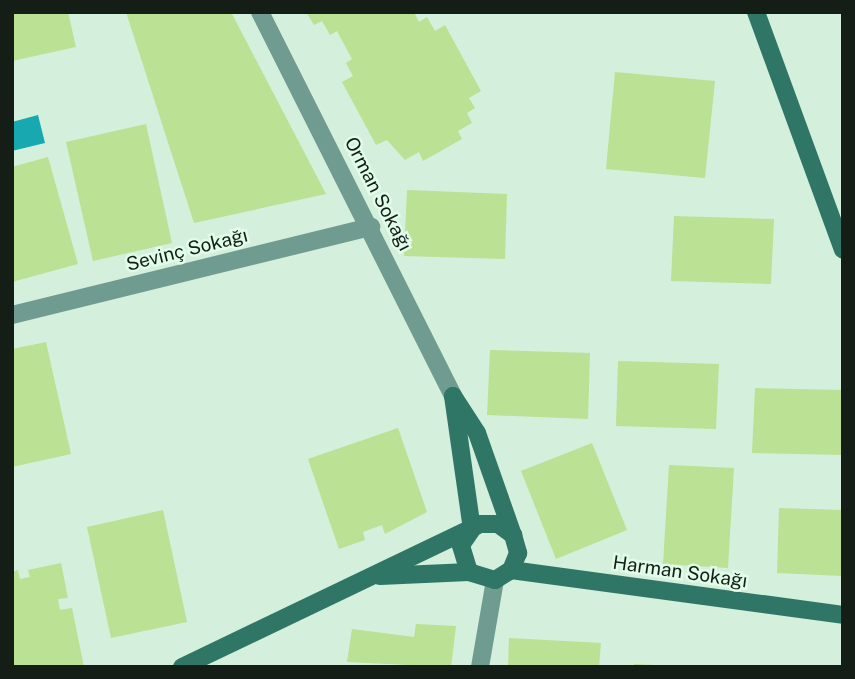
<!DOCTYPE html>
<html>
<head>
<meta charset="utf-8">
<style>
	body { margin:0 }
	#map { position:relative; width:855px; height:679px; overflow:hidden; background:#d4efdb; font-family:"Public Sans",sans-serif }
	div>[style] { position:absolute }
	.water>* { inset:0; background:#18a8af }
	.building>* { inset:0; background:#bae194 }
	.street>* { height:18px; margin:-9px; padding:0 9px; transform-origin:9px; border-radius:9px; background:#709b90 }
	.secondary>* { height:18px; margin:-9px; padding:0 9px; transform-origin:9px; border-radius:9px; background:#307667 }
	span { translate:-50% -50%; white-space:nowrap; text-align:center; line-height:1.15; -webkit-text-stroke:5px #e1fce8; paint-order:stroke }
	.street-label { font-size:19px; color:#141e17 }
	.frame { position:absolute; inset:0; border:14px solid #141e17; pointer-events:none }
</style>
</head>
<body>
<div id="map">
	<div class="water">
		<i style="clip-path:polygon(38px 115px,45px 143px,12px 151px,12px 122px)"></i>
	</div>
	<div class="building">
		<i style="clip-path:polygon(12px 12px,68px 12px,76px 47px,12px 61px)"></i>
		<i style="clip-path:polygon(126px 12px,231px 12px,326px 194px,194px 223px)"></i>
		<i style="clip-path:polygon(306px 12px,414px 12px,419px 22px,427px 17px,435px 31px,445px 25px,481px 91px,469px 98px,475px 108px,467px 113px,472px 123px,458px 131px,462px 139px,423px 161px,419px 152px,405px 160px,387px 140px,376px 145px,342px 82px,353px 76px,346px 63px,352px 59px,337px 31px,330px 35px,322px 21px,314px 25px)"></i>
		<i style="clip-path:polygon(615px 72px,715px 81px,705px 178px,606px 169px)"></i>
		<i style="clip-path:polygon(146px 124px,172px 243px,93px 261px,66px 142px)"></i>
		<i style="clip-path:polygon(48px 157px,78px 264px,12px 282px,12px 167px)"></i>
		<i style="clip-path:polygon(407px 190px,507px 194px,505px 259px,404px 256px)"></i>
		<i style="clip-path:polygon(674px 216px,774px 219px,771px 284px,671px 281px)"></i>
		<i style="clip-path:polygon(46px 342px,71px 454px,12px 467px,12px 349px)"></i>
		<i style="clip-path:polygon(490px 350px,590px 353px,588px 419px,487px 415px)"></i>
		<i style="clip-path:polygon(618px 361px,719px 364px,716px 429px,616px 426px)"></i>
		<i style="clip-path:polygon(755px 388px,843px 390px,843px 455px,752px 453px)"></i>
		<i style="clip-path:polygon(398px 428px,427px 512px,385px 534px,382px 525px,363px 532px,365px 540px,339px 549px,308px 459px)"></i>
		<i style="clip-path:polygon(592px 443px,627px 530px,556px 559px,521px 471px)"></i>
		<i style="clip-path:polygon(669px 465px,734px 468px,728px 568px,663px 564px)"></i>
		<i style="clip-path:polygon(779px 508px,843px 510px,843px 576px,777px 573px)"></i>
		<i style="clip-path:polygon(163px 510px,187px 622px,111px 638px,87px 527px)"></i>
		<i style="clip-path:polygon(61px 563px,68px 598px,58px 599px,60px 610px,72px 608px,84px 667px,12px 667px,12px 572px,18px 570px,20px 579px,30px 577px,28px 570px)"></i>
		<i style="clip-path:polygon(416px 624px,456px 626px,451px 667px,347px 662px,352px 629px,414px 637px)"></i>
		<i style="clip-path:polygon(509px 638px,601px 643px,599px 667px,508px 667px)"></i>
		<i style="clip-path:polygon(634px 664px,654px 665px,654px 667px,634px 667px)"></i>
	</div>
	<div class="street">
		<i style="left:260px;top:12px;width:430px;rotate:63.3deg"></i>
		<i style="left:12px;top:315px;width:370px;rotate:-13.8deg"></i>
		<i style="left:480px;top:667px;width:88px;rotate:-80.2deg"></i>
	</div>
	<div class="secondary">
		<i style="left:756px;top:12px;width:253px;rotate:69.9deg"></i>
		<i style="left:453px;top:396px;width:44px;rotate:57deg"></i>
		<i style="left:477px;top:433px;width:108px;rotate:70.6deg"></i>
		<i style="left:453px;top:396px;width:134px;rotate:81.9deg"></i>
		<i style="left:511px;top:570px;width:335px;rotate:7.7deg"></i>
		<i style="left:380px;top:576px;width:89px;rotate:-2.6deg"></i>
		<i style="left:182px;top:667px;width:331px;rotate:-25.6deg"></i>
		<i style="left:480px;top:524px;width:18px"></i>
		<i style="left:498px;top:524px;width:19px;rotate:36deg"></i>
		<i style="left:513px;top:535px;width:19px;rotate:74deg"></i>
		<i style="left:518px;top:553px;width:18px;rotate:112deg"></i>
		<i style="left:511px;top:570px;width:19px;rotate:148deg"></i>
		<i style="left:495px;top:580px;width:27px;rotate:-163deg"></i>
		<i style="left:469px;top:572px;width:28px;rotate:-107deg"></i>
		<i style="left:461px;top:545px;width:19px;rotate:-55deg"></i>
	</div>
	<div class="street-label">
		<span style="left:378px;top:194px;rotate:63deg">Orman Sokağı</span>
		<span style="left:187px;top:250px;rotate:-14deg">Sevinç Sokağı</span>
		<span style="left:680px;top:572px;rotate:8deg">Harman Sokağı</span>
	</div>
	<div class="frame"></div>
</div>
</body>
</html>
